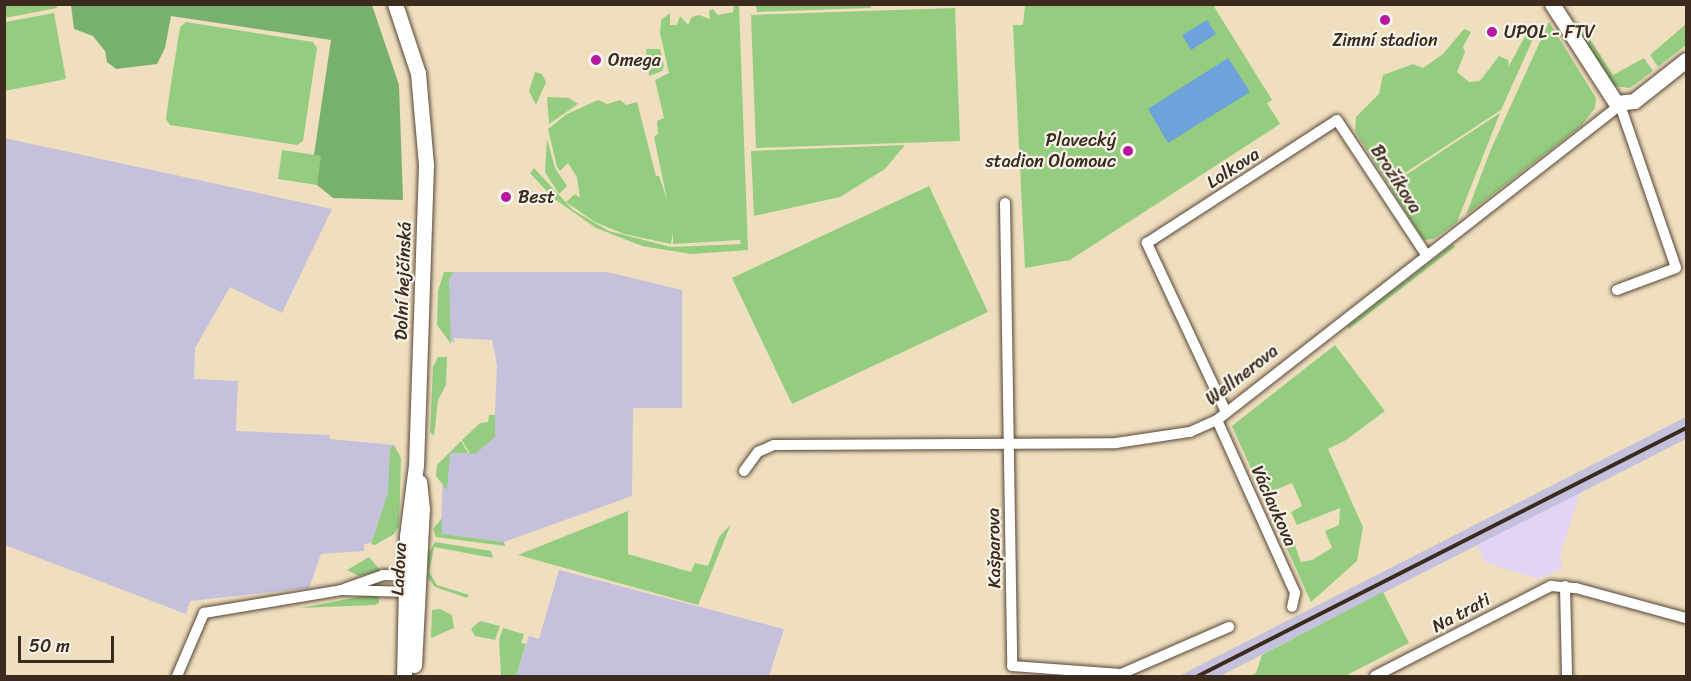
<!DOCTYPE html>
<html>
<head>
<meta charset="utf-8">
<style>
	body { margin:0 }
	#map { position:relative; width:1691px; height:681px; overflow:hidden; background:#efdfbf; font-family:Sriracha,sans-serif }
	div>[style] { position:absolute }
	.built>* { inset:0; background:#e1d4f4 }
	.industrial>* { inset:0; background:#c5c0db }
	.green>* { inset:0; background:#95cd80 }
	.forest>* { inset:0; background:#78b06e }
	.water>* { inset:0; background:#6ea2da }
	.roads { filter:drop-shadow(0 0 2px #564536) drop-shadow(0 0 2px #564536) }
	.minor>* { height:10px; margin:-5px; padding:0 5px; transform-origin:5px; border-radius:5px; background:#fff }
	.secondary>* { height:15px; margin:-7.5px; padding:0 7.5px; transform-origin:7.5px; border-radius:7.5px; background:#fff }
	.rail>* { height:4px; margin:-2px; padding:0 2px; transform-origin:2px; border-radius:2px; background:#3b2a1e }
	.dots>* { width:16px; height:16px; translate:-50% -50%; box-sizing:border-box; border:3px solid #f7f3e8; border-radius:50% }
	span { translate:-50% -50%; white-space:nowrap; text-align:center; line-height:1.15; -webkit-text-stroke:4.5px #f7f3e8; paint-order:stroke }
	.poi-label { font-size:18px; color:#3b2a1e }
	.left { translate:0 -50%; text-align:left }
	.right { translate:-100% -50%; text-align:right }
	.street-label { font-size:18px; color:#3b2a1e }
	.frame { position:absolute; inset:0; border:6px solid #3b2a1e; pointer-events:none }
	.scale { position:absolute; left:18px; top:636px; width:96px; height:27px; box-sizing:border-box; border:3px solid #3b2a1e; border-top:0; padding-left:8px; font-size:18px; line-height:21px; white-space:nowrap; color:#3b2a1e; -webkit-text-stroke:4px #f7f3e8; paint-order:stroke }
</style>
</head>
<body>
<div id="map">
	<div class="built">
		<i style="clip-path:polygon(1580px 492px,1560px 556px,1562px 569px,1538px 579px,1485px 562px,1477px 544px)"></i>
	</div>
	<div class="industrial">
		<i style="clip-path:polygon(4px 138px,332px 209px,282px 313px,230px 287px,195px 348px,194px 379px,238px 381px,236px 431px,329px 435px,330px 439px,394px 445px,391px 486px,371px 543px,364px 544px,364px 551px,321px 554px,309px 588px,190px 601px,186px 614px,5px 545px)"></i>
		<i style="clip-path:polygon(448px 272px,607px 272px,682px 290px,682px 408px,633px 408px,632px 496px,504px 542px,441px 534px,443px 466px,450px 452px,476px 453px,494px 435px,497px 365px,492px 340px,454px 338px,454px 343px,448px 338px)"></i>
		<i style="clip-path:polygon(1686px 417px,1686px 439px,1220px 676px,1179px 676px)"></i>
		<i style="clip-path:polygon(559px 570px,784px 629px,769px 676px,516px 676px,529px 636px,539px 639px)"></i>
	</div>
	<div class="green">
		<i style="clip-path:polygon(5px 4px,56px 5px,57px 8px,5px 18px)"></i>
		<i style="clip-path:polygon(734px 5px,739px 5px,748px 250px,691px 254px,642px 246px,596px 228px,553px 198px,530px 173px,534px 168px,573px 210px,609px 231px,671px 247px,741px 244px,740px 240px,673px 244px,673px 232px,671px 244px,624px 234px,595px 222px,566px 202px,575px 194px,580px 198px,577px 177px,568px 163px,560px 171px,557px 167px,548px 129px,567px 114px,598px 100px,607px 104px,620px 100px,626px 105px,637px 102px,656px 176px,659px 176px,667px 199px,654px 137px,658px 134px,657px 121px,664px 118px,655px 80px,669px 73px,660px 33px,661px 20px,670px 13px,670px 25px,677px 25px,680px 16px,688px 25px,692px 17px,699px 15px,710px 19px,709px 11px,713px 9px,718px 15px,733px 12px)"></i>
		<i style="clip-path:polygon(871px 5px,871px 8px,757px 12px,756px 5px)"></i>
		<i style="clip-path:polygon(1025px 5px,1213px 5px,1272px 100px,1267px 103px,1280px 124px,1070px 260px,1025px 268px,1013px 25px,1023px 25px)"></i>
		<i style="clip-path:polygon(955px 8px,960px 141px,756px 148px,751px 15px)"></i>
		<i style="clip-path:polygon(54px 13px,66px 79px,5px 91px,5px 22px)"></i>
		<i style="clip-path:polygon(186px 22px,313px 42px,317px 48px,303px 141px,297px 145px,170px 125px,166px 119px,170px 90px,180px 27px)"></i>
		<i style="clip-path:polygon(1549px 22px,1596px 98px,1595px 108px,1581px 126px,1466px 215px,1491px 149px)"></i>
		<i style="clip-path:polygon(1579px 22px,1613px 75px,1644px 58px,1653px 71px,1630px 88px,1613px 86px,1574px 25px)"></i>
		<i style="clip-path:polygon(1532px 23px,1537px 30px,1501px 110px,1388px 184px,1355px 131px,1356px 117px,1379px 94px,1383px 75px,1413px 64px,1423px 68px,1443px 54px,1464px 29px,1471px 32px,1463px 47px,1465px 52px,1457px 72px,1469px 82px,1480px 81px,1499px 56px,1508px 60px,1509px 66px)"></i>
		<i style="clip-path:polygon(1686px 24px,1686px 45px,1658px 67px,1650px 55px)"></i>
		<i style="clip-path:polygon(646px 49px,660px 49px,664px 66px,662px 71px,649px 76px)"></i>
		<i style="clip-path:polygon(535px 72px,542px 74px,546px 82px,536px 105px,529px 91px)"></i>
		<i style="clip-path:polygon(547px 97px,569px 98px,578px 104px,549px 124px)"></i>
		<i style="clip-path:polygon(1500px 113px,1457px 222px,1434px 239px,1424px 240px,1389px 186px)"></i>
		<i style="clip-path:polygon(547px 139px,555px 168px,567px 186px,559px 194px,545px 172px)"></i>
		<i style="clip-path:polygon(905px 145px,885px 169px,840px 197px,754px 216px,751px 151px)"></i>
		<i style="clip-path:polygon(282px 150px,322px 156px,317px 185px,278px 179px)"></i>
		<i style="clip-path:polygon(929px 186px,988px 312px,792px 404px,732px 278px)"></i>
		<i style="clip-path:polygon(1453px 244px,1455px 247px,1349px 329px,1347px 326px)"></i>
		<i style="clip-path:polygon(444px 272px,454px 272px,449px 279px,451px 344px,437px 325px,438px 291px)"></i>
		<i style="clip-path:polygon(1335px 345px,1385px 411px,1346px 440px,1328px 449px,1363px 527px,1357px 561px,1311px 602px,1280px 533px,1289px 529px,1301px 562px,1312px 560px,1332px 548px,1325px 531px,1339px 525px,1340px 508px,1297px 525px,1291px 512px,1302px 506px,1292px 483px,1263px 495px,1232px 426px)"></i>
		<i style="clip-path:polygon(438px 357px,447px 357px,446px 385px,438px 400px,434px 436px,430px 432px,433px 367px)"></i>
		<i style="clip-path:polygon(489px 415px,495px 415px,495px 437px,475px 454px,470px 454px,462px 440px,480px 423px,488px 422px)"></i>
		<i style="clip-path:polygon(461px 441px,468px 453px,450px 453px,447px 490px,436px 476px,437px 465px)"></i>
		<i style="clip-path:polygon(394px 445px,401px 458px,399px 526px,394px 534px,375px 545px,371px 544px,388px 493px,390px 449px)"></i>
		<i style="clip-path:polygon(628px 511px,628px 554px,691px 572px,695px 563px,708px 566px,719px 537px,731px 524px,698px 605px,518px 555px)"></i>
		<i style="clip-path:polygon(442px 518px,442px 534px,504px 542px,505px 546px,436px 537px,433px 529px)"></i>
		<i style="clip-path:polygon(435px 542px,491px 551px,493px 558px,434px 547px,429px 572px,434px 580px,437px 585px,469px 595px,467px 598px,435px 587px,428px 578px,427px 556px)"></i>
		<i style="clip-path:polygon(369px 557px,381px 571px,359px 576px,347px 570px)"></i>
		<i style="clip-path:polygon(1383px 592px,1409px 643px,1345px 676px,1250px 676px,1256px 673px,1262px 655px)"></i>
		<i style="clip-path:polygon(379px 593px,379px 603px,375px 605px,301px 608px)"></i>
		<i style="clip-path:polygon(440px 609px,452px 615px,454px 628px,431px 638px,432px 610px)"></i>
		<i style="clip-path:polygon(480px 621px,500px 626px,495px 640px,475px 636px,471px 629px)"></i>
		<i style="clip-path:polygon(503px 628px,524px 634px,521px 643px,526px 644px,516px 676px,501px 676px,499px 640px)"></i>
	</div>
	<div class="forest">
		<i style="clip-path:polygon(71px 5px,372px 5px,399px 85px,403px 200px,333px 198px,317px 185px,321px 156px,314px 155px,331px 40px,171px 16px,165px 48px,157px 64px,116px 69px,107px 62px,105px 51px,93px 36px,74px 29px)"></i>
	</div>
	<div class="water">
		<i style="clip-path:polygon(1207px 20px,1216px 34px,1191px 50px,1182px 35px)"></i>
		<i style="clip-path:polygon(1228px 58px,1250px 92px,1168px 143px,1148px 109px)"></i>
	</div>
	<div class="roads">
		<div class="minor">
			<i style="left:1005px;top:203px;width:463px;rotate:89.1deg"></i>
			<i style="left:1012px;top:666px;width:109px;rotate:4.2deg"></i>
			<i style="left:1121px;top:674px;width:118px;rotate:-23.5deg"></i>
			<i style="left:1226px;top:412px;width:187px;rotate:-115.1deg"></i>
			<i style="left:1147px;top:243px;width:226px;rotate:-32.9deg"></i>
			<i style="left:1337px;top:120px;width:163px;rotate:56.5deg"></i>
			<i style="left:1217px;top:420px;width:190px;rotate:65.7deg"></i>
			<i style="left:1295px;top:593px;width:14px;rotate:102deg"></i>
			<i style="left:744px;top:471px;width:24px;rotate:-54deg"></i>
			<i style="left:758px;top:452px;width:17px;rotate:-24deg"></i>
			<i style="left:774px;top:445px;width:342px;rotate:-0.3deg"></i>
			<i style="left:1116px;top:443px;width:75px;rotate:-8.5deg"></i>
			<i style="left:1190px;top:432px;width:30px;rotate:-24deg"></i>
			<i style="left:1217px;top:420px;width:512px;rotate:-38.01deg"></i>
			<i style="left:1620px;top:105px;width:172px;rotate:71deg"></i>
			<i style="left:1676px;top:268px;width:63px;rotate:159.6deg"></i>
			<i style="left:1565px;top:586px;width:90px;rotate:88.7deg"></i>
			<i style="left:344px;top:589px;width:41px;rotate:-19.7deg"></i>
			<i style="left:383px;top:575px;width:30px;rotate:2deg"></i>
			<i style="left:177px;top:676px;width:69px;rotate:-66.8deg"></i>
			<i style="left:204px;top:613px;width:139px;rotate:-9.5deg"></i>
			<i style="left:341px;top:590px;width:69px;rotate:1.7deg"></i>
			<i style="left:1375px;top:676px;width:198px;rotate:-27.1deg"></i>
			<i style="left:1551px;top:586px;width:25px;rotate:5deg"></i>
			<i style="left:1576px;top:588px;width:114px;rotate:15.3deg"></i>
		</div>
		<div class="secondary">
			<i style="left:395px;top:4px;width:73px;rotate:71.6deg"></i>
			<i style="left:418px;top:73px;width:92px;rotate:85deg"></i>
			<i style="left:426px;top:165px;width:300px;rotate:91.9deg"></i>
			<i style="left:416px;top:465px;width:72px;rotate:97.2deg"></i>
			<i style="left:407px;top:536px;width:140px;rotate:91.2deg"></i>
			<i style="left:1552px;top:4px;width:118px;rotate:57.1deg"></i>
			<i style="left:1616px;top:103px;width:18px;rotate:-6deg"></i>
			<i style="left:1634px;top:101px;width:66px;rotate:-38.3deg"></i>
			<i style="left:414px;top:665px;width:156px;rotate:-87.1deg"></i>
			<i style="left:422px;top:509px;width:27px;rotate:-96deg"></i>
		</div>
	</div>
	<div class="rail">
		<i style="left:1198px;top:676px;width:547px;rotate:-26.94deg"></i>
	</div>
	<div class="dots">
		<i style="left:1385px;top:20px;background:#b5179e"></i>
		<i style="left:1492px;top:32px;background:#b5179e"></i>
		<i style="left:596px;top:60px;background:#b5179e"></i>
		<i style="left:1128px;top:151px;background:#b5179e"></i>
		<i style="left:506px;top:197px;background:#b5179e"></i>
	</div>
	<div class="poi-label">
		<span class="left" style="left:1504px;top:32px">UPOL - FTV</span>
		<span style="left:1385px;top:40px">Zimní stadion</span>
		<span class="left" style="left:608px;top:60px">Omega</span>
		<span class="right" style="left:1116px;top:151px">Plavecký<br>stadion Olomouc</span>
		<span class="left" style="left:518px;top:197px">Best</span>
	</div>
	<div class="street-label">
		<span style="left:1233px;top:168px;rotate:-33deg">Lolkova</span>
		<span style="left:1396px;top:179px;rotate:57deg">Brožíkova</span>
		<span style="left:403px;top:281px;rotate:-88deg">Dolní hejčínská</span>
		<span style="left:1242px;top:375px;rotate:-38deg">Wellnerova</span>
		<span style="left:1274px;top:506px;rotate:66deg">Václavkova</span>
		<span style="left:994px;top:548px;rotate:-91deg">Kašparova</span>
		<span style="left:399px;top:569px;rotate:-87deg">Ladova</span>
		<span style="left:1461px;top:613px;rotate:-28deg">Na trati</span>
	</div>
	<div class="frame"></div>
	<div class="scale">50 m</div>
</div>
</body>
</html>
